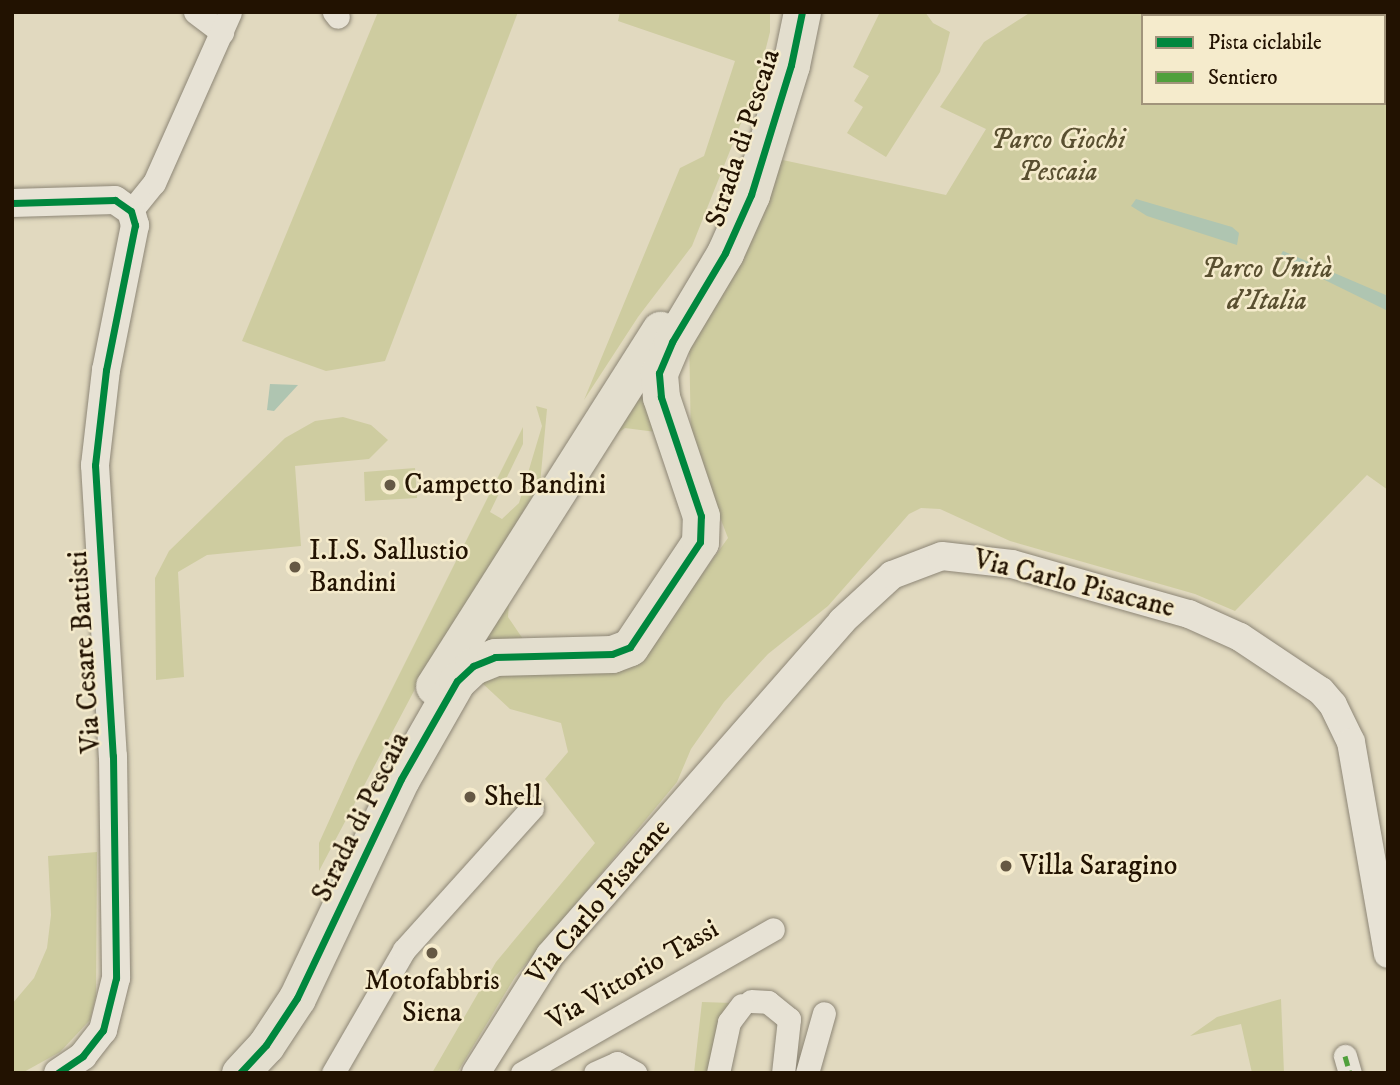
<!DOCTYPE html>
<html>
<head>
<meta charset="utf-8">
<style>
	body { margin:0 }
	#map { position:relative; width:1400px; height:1085px; overflow:hidden; background:#e1d9bf; font-family:"IM FELL DW Pica",serif }
	div>[style] { position:absolute }
	.green>* { inset:0; background:#cecca0 }
	.water>* { inset:0; background:#afc5b1 }
	.roads { filter:drop-shadow(0 0 2px #8d8676) drop-shadow(0 0 2px #8d8676) }
	.minor>* { height:23px; margin:-11.5px; padding:0 11.5px; transform-origin:11.5px; border-radius:11.5px; background:#e7e2d5 }
	.tertiary>* { height:28px; margin:-14px; padding:0 14px; transform-origin:14px; border-radius:14px; background:#e7e2d5 }
	.primary>* { height:37px; margin:-18.5px; padding:0 18.5px; transform-origin:18.5px; border-radius:18.5px; background:#e3dece }
	.quiet>* { height:5px; margin-top:-2.5px; transform-origin:0; background:repeating-linear-gradient(90deg,#50a03c 0 10px,transparent 0 15px) }
	.cycleway>* { height:7px; margin:-3.5px; padding:0 3.5px; transform-origin:3.5px; border-radius:3.5px; background:#00873e }
	.dots>* { width:19px; height:19px; translate:-50% -50%; box-sizing:border-box; border:4px solid #f5ebcc; border-radius:50% }
	span { translate:-50% -50%; white-space:nowrap; text-align:center; line-height:1.15; -webkit-text-stroke:5px #f5ebcc; paint-order:stroke }
	.street-label { font-size:28px; color:#221201 }
	.park-label { font-size:28px; color:#594f30; font-style:italic }
	.poi-label { font-size:28px; color:#221201 }
	.left { translate:0 -50%; text-align:left }
	.frame { position:absolute; inset:0; border:14px solid #221201; pointer-events:none }
	.legend { position:absolute; left:1141px; top:14px; width:245px; height:91px; box-sizing:border-box; background:#f5ebcc; border:2px solid #a1947b; margin:0; padding:9px 12px; list-style:none; font-size:21px; color:#221201 }
	.legend li { display:flex; align-items:center; gap:14px; height:35px }
	.legend b { width:35px; border:2px solid #a1947b }
</style>
</head>
<body>
<div id="map">
	<div class="green">
		<i style="clip-path:polygon(378px 12px,518px 12px,385px 361px,326px 371px,242px 341px)"></i>
		<i style="clip-path:polygon(620px 12px,770px 12px,770px 32px,757px 83px,692px 246px,638px 317px,584px 400px,680px 168px,704px 156px,735px 61px,618px 21px)"></i>
		<i style="clip-path:polygon(880px 12px,925px 12px,933px 23px,950px 32px,940px 72px,886px 157px,847px 133px,863px 107px,854px 101px,869px 76px,853px 67px)"></i>
		<i style="clip-path:polygon(evenodd,1031px 12px,1388px 12px,1388px 490px,1367px 475px,1235px 611px,1195px 594px,1010px 541px,940px 509px,921px 508px,909px 514px,828px 606px,768px 654px,724px 702px,691px 749px,677px 782px,515px 977px,457px 1073px,432px 1073px,496px 962px,595px 843px,545px 779px,568px 752px,561px 723px,510px 709px,481px 682px,499px 671px,617px 670px,637px 665px,728px 538px,691px 442px,689px 334px,778px 159px,946px 195px,986px 129px,940px 107px,984px 42px,1031px 12px,1143px 16px,1384px 16px,1384px 103px,1143px 103px,1143px 16px)"></i>
		<i style="clip-path:polygon(655px 357px,656px 432px,625px 428px,608px 440px)"></i>
		<i style="clip-path:polygon(536px 406px,547px 409px,540px 484px,415px 689px,319px 871px,319px 843px,356px 761px,523px 427px,523px 444px,490px 512px,502px 519px,519px 503px,542px 426px)"></i>
		<i style="clip-path:polygon(343px 417px,371px 425px,388px 440px,369px 459px,295px 466px,301px 546px,207px 555px,178px 572px,184px 677px,156px 680px,155px 578px,169px 551px,285px 438px,315px 421px)"></i>
		<i style="clip-path:polygon(415px 468px,417px 498px,365px 501px,364px 472px)"></i>
		<i style="clip-path:polygon(510px 589px,508px 617px,525px 642px,472px 653px)"></i>
		<i style="clip-path:polygon(97px 852px,96px 996px,90px 1020px,60px 1052px,22px 1073px,12px 1073px,12px 1004px,34px 978px,47px 948px,51px 915px,48px 856px)"></i>
		<i style="clip-path:polygon(1281px 999px,1284px 1073px,1252px 1073px,1241px 1024px,1190px 1036px,1217px 1017px)"></i>
		<i style="clip-path:polygon(702px 1002px,732px 1003px,713px 1073px,694px 1073px)"></i>
	</div>
	<div class="water">
		<i style="clip-path:polygon(1136px 199px,1232px 227px,1239px 233px,1237px 245px,1147px 216px,1131px 206px)"></i>
		<i style="clip-path:polygon(1283px 251px,1388px 296px,1388px 311px,1284px 260px,1280px 256px)"></i>
		<i style="clip-path:polygon(270px 384px,298px 385px,274px 411px,267px 410px)"></i>
	</div>
	<div class="roads">
		<div class="minor">
			<i style="left:195px;top:12px;width:34px;rotate:37deg"></i>
			<i style="left:334px;top:12px;width:6px;rotate:51deg"></i>
			<i style="left:131px;top:211px;width:36px;rotate:-51deg"></i>
			<i style="left:154px;top:183px;width:187px;rotate:-66deg"></i>
			<i style="left:751px;top:1001px;width:17px;rotate:3deg"></i>
			<i style="left:768px;top:1002px;width:27px;rotate:39deg"></i>
			<i style="left:789px;top:1019px;width:54px;rotate:96.3deg"></i>
			<i style="left:1345px;top:1056px;width:18px;rotate:74deg"></i>
			<i style="left:333px;top:1073px;width:142px;rotate:-60deg"></i>
			<i style="left:404px;top:950px;width:191px;rotate:-48deg"></i>
			<i style="left:522px;top:1073px;width:289px;rotate:-29.8deg"></i>
			<i style="left:595px;top:1073px;width:24px;rotate:-24deg"></i>
			<i style="left:617px;top:1063px;width:21px;rotate:29deg"></i>
			<i style="left:718px;top:1073px;width:52px;rotate:-77.8deg"></i>
			<i style="left:729px;top:1022px;width:21px;rotate:-53deg"></i>
			<i style="left:807px;top:1073px;width:62px;rotate:-74.2deg"></i>
		</div>
		<div class="tertiary">
			<i style="left:12px;top:203px;width:103px;rotate:-1.7deg"></i>
			<i style="left:115px;top:200px;width:19px;rotate:35deg"></i>
			<i style="left:131px;top:211px;width:15px;rotate:74deg"></i>
			<i style="left:135px;top:225px;width:148px;rotate:101.3deg"></i>
			<i style="left:106px;top:370px;width:96px;rotate:96.6deg"></i>
			<i style="left:95px;top:465px;width:292px;rotate:86.5deg"></i>
			<i style="left:113px;top:756px;width:222px;rotate:89.2deg"></i>
			<i style="left:116px;top:978px;width:54px;rotate:104deg"></i>
			<i style="left:103px;top:1030px;width:33px;rotate:128deg"></i>
			<i style="left:83px;top:1056px;width:30px;rotate:146deg"></i>
			<i style="left:476px;top:1073px;width:139px;rotate:-57.9deg"></i>
			<i style="left:550px;top:955px;width:444px;rotate:-48.8deg"></i>
			<i style="left:842px;top:621px;width:68px;rotate:-42.6deg"></i>
			<i style="left:892px;top:575px;width:53px;rotate:-20.8deg"></i>
			<i style="left:942px;top:556px;width:70px;rotate:6.5deg"></i>
			<i style="left:1012px;top:564px;width:184px;rotate:15.8deg"></i>
			<i style="left:1189px;top:614px;width:56px;rotate:24.3deg"></i>
			<i style="left:1240px;top:637px;width:97px;rotate:33.7deg"></i>
			<i style="left:1321px;top:691px;width:18px;rotate:49deg"></i>
			<i style="left:1333px;top:705px;width:41px;rotate:64.1deg"></i>
			<i style="left:1351px;top:742px;width:215px;rotate:80.1deg"></i>
		</div>
		<div class="primary">
			<i style="left:434px;top:686px;width:422px;rotate:-57.6deg"></i>
			<i style="left:240px;top:1073px;width:38px;rotate:-47deg"></i>
			<i style="left:266px;top:1045px;width:56px;rotate:-56.6deg"></i>
			<i style="left:297px;top:998px;width:242px;rotate:-64.6deg"></i>
			<i style="left:401px;top:779px;width:113px;rotate:-60.3deg"></i>
			<i style="left:457px;top:681px;width:22px;rotate:-43deg"></i>
			<i style="left:473px;top:666px;width:24px;rotate:-22deg"></i>
			<i style="left:495px;top:657px;width:117px;rotate:-1.5deg"></i>
			<i style="left:612px;top:654px;width:19px;rotate:-21deg"></i>
			<i style="left:630px;top:647px;width:126px;rotate:-56.3deg"></i>
			<i style="left:700px;top:542px;width:26px;rotate:-88deg"></i>
			<i style="left:701px;top:516px;width:126px;rotate:-108.6deg"></i>
			<i style="left:661px;top:397px;width:24px;rotate:-95deg"></i>
			<i style="left:659px;top:373px;width:34px;rotate:-67deg"></i>
			<i style="left:672px;top:342px;width:104px;rotate:-59.2deg"></i>
			<i style="left:725px;top:253px;width:64px;rotate:-65.9deg"></i>
			<i style="left:751px;top:195px;width:136px;rotate:-72.9deg"></i>
			<i style="left:791px;top:65px;width:54px;rotate:-78.3deg"></i>
		</div>
	</div>
	<div class="quiet">
		<i style="left:1345px;top:1056px;width:18px;rotate:74deg"></i>
	</div>
	<div class="cycleway">
		<i style="left:12px;top:203px;width:103px;rotate:-1.7deg"></i>
		<i style="left:115px;top:200px;width:19px;rotate:35deg"></i>
		<i style="left:131px;top:211px;width:15px;rotate:74deg"></i>
		<i style="left:135px;top:225px;width:148px;rotate:101.3deg"></i>
		<i style="left:106px;top:370px;width:96px;rotate:96.6deg"></i>
		<i style="left:95px;top:465px;width:292px;rotate:86.5deg"></i>
		<i style="left:113px;top:756px;width:222px;rotate:89.2deg"></i>
		<i style="left:116px;top:978px;width:54px;rotate:104deg"></i>
		<i style="left:103px;top:1030px;width:33px;rotate:128deg"></i>
		<i style="left:83px;top:1056px;width:30px;rotate:146deg"></i>
		<i style="left:240px;top:1073px;width:38px;rotate:-47deg"></i>
		<i style="left:266px;top:1045px;width:56px;rotate:-56.6deg"></i>
		<i style="left:297px;top:998px;width:242px;rotate:-64.6deg"></i>
		<i style="left:401px;top:779px;width:113px;rotate:-60.3deg"></i>
		<i style="left:457px;top:681px;width:22px;rotate:-43deg"></i>
		<i style="left:473px;top:666px;width:24px;rotate:-22deg"></i>
		<i style="left:495px;top:657px;width:117px;rotate:-1.5deg"></i>
		<i style="left:612px;top:654px;width:19px;rotate:-21deg"></i>
		<i style="left:630px;top:647px;width:126px;rotate:-56.3deg"></i>
		<i style="left:700px;top:542px;width:26px;rotate:-88deg"></i>
		<i style="left:701px;top:516px;width:126px;rotate:-108.6deg"></i>
		<i style="left:661px;top:397px;width:24px;rotate:-95deg"></i>
		<i style="left:659px;top:373px;width:34px;rotate:-67deg"></i>
		<i style="left:672px;top:342px;width:104px;rotate:-59.2deg"></i>
		<i style="left:725px;top:253px;width:64px;rotate:-65.9deg"></i>
		<i style="left:751px;top:195px;width:136px;rotate:-72.9deg"></i>
		<i style="left:791px;top:65px;width:54px;rotate:-78.3deg"></i>
	</div>
	<div class="dots">
		<i style="left:390px;top:485px;background:#655844"></i>
		<i style="left:295px;top:567px;background:#655844"></i>
		<i style="left:470px;top:797px;background:#655844"></i>
		<i style="left:1006px;top:866px;background:#655844"></i>
		<i style="left:432px;top:953px;background:#655844"></i>
	</div>
	<div class="street-label">
		<span style="left:743px;top:138px;rotate:-72deg">Strada di Pescaia</span>
		<span style="left:1074px;top:584px;rotate:14deg">Via Carlo Pisacane</span>
		<span style="left:85px;top:652px;rotate:-94deg">Via Cesare Battisti</span>
		<span style="left:361px;top:817px;rotate:-64deg">Strada di Pescaia</span>
		<span style="left:599px;top:902px;rotate:-50deg">Via Carlo Pisacane</span>
		<span style="left:633px;top:975px;rotate:-30deg">Via Vittorio Tassi</span>
	</div>
	<div class="park-label">
		<span style="left:1058px;top:156px">Parco Giochi<br>Pescaia</span>
		<span style="left:1267px;top:285px">Parco Unità<br>d'Italia</span>
	</div>
	<div class="poi-label">
		<span class="left" style="left:404px;top:485px">Campetto Bandini</span>
		<span class="left" style="left:309px;top:567px">I.I.S. Sallustio<br>Bandini</span>
		<span class="left" style="left:484px;top:797px">Shell</span>
		<span class="left" style="left:1020px;top:866px">Villa Saragino</span>
		<span style="left:432px;top:997px">Motofabbris<br>Siena</span>
	</div>
	<div class="frame"></div>
	<ul class="legend">
	<li><b style="height:9px;background:#00873e"></b>Pista ciclabile</li>
	<li><b style="height:9px;background:#50a03c"></b>Sentiero</li>
	</ul>
</div>
</body>
</html>
